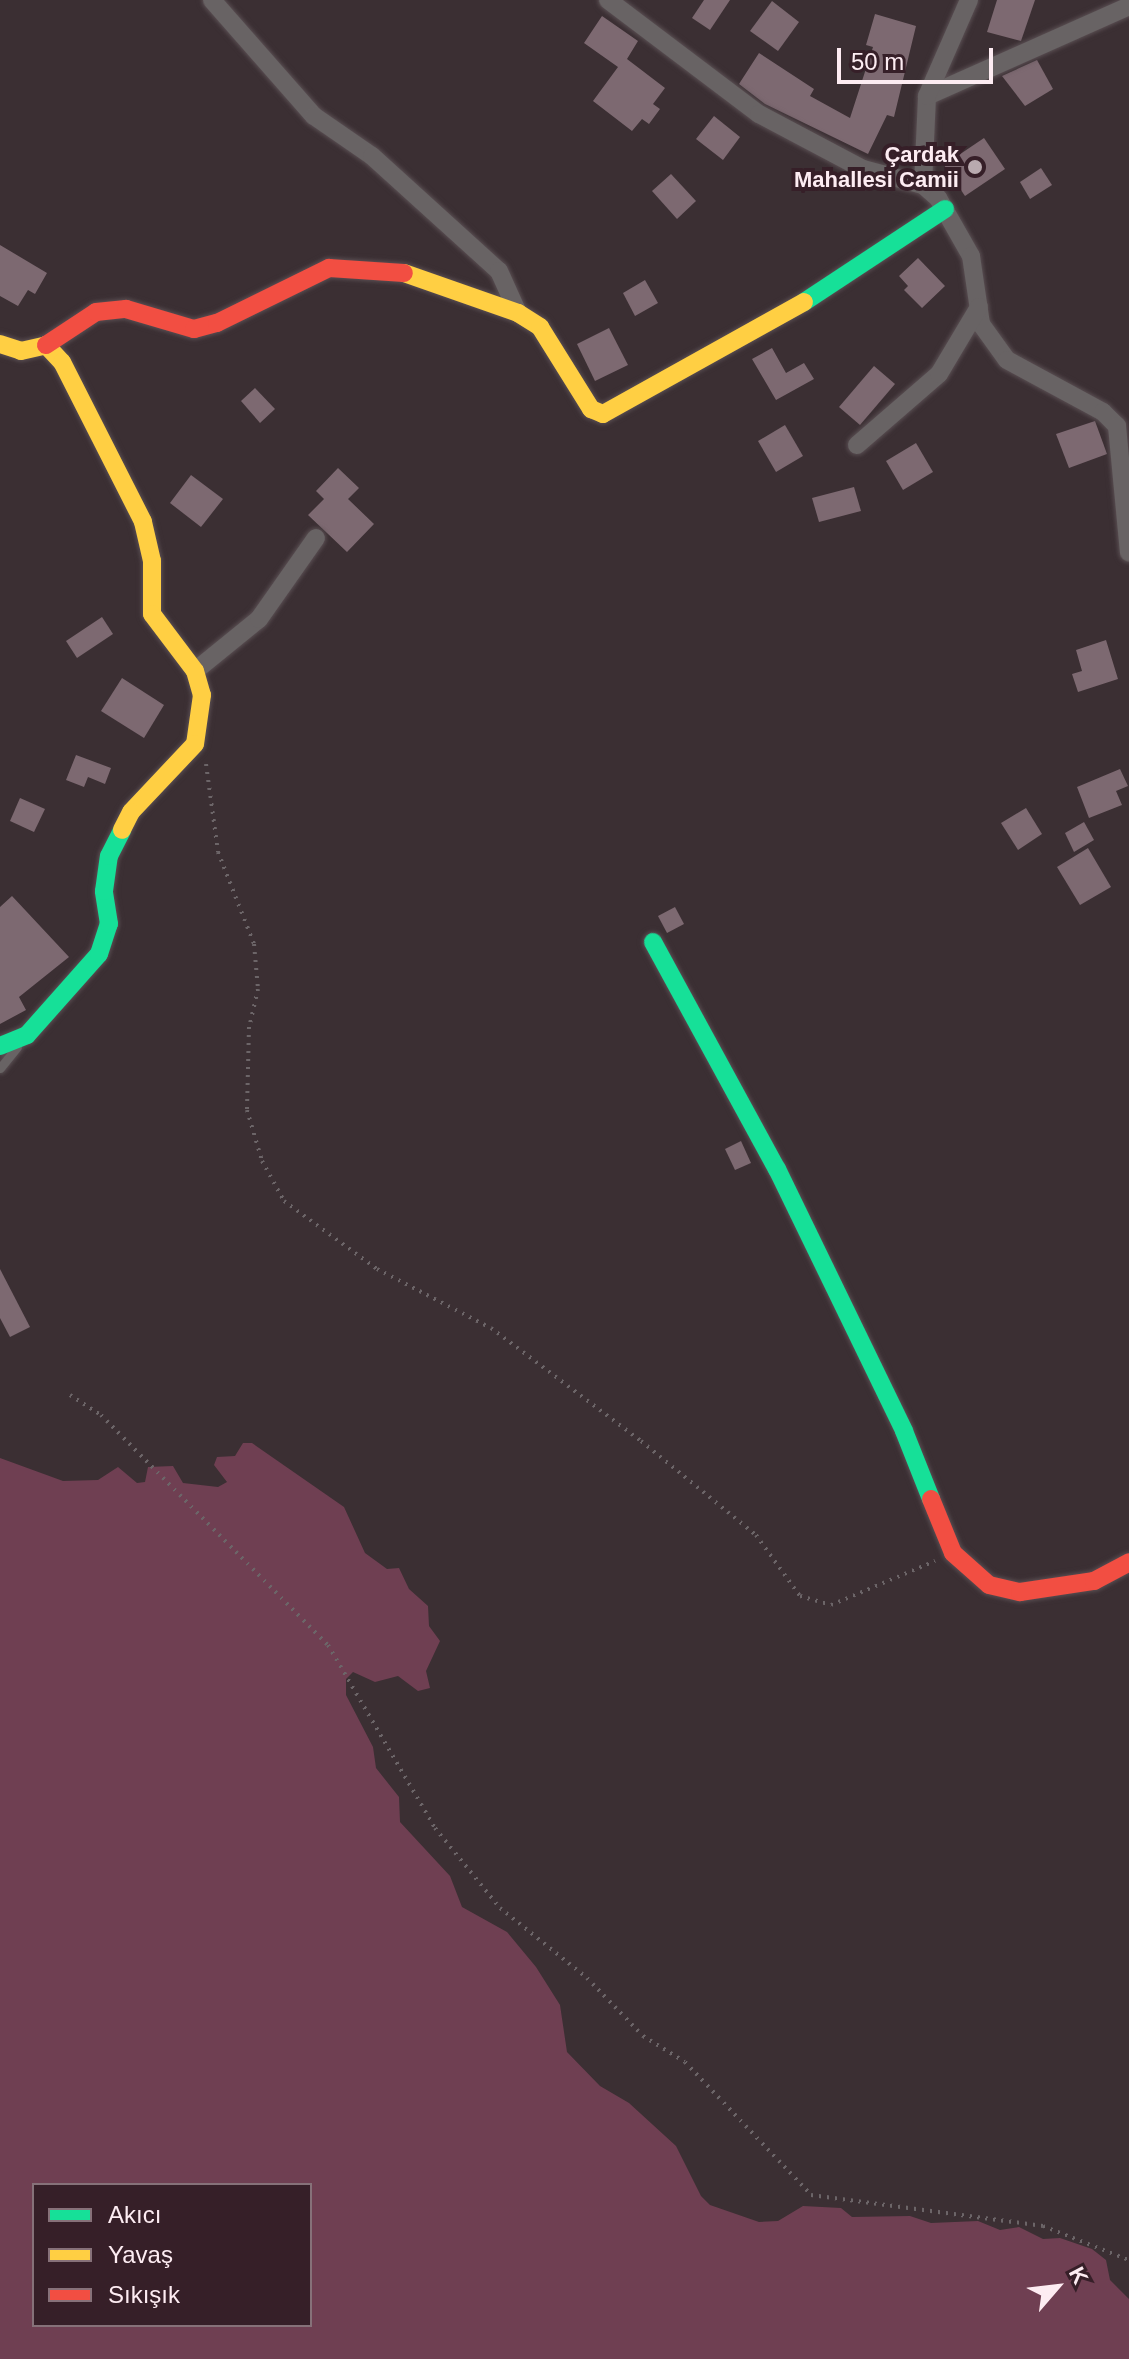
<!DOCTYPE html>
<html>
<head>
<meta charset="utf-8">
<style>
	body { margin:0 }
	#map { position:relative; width:1129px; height:2359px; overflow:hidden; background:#3b2f33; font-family:Arial,sans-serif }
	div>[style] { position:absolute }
	.green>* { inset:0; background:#6f3f52 }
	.building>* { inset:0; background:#7d6971 }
	.path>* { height:4px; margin-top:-2px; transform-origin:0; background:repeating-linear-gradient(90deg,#6c6568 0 2px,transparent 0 8px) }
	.roads { filter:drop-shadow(0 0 2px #594e52) drop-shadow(0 0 2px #594e52) }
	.lane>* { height:9px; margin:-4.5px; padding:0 4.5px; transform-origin:4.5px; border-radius:4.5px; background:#686364 }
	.street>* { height:18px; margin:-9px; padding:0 9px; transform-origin:9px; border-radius:9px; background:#686364 }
	.fast>* { height:18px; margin:-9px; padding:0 9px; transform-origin:9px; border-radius:9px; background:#16e098 }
	.slow>* { height:18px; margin:-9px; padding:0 9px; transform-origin:9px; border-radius:9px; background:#ffcf43 }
	.jam>* { height:18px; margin:-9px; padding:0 9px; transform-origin:9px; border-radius:9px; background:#f24e42 }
	.dots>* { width:22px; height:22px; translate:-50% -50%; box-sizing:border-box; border:4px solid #361f28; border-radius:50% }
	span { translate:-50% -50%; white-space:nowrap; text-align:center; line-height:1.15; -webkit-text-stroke:8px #361f28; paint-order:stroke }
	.poi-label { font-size:22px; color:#fdecf2; font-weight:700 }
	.right { translate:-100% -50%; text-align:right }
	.legend { position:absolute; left:32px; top:2183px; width:280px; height:144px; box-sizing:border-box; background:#361f28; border:2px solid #867179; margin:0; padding:10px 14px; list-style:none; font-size:24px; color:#fdecf2 }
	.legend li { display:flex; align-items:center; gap:16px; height:40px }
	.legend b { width:40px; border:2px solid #867179 }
	.north { position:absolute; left:1017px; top:2247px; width:80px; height:80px; -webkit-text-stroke:6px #361f28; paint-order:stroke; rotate:62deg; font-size:22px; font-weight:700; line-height:32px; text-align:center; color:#fdecf2 }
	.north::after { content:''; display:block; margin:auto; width:28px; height:36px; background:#fdecf2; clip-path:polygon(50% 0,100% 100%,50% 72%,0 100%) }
	.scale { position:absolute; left:837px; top:48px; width:156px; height:36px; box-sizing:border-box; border:4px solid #fdecf2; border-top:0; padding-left:10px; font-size:24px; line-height:28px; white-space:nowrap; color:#fdecf2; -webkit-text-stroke:6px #361f28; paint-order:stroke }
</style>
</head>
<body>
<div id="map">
	<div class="green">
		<i style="clip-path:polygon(evenodd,243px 1443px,252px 1443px,344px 1507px,365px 1553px,387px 1569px,399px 1568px,409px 1589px,428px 1606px,429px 1626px,440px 1641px,426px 1671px,430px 1688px,418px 1691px,398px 1676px,375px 1682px,353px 1672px,346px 1679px,346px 1695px,373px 1747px,376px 1768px,399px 1797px,400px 1822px,450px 1876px,462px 1907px,507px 1932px,536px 1967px,560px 2005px,567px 2052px,600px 2086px,629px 2103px,676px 2146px,701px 2196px,710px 2205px,759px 2222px,778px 2221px,803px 2206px,841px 2208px,852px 2217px,910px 2216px,931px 2223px,978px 2221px,1000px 2230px,1019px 2227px,1043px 2239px,1060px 2238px,1092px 2249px,1106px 2260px,1110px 2280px,1129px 2299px,1129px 2359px,0 2359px,0 1458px,63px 1481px,98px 1480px,118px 1467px,137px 1483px,145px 1482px,148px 1467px,173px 1466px,183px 1483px,218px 1487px,227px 1482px,214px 1465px,217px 1457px,235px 1456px,243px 1443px,34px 2185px,310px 2185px,310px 2325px,34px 2325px,34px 2185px)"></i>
	</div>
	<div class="building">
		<i style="clip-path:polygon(704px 0,730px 0,710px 30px,692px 18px)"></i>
		<i style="clip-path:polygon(997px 0,1035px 0,1021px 41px,987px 32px)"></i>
		<i style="clip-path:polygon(772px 1px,799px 22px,778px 51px,750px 31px)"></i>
		<i style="clip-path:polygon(875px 14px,916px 26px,894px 117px,887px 115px,868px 154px,765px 104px,739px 84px,759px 53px,814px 89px,810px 96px,850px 118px,873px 47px,866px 45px)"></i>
		<i style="clip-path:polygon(602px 16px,638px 41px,627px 59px,665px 88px,653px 104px,660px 109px,649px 124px,642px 119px,632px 131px,593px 101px,618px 67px,584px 43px)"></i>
		<i style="clip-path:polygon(1037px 60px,1053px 89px,1025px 106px,1002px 76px)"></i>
		<i style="clip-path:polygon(714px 116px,740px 137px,723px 160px,696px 139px)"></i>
		<i style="clip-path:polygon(984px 138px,1005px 169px,965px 196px,944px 165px)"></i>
		<i style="clip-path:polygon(1041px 168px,1052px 185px,1030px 199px,1020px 182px)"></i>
		<i style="clip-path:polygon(671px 174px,696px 201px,677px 219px,652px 191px)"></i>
		<i style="clip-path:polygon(0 245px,47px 273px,35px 294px,28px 290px,18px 306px,0 296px)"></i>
		<i style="clip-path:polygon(918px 258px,945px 286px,922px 308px,904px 290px,908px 286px,899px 276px)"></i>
		<i style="clip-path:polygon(645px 280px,658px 303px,635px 316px,623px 293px)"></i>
		<i style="clip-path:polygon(609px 328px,628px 365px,595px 381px,577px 344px)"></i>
		<i style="clip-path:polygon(772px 348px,786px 373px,804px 363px,814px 379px,776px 400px,752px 359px)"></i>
		<i style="clip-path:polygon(874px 366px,895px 384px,860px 425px,839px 407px)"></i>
		<i style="clip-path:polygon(255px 388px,275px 409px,260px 423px,241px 401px)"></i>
		<i style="clip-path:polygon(1095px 421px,1107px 454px,1069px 468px,1056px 434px)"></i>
		<i style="clip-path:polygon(785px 425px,803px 456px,776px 472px,758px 441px)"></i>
		<i style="clip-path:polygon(916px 443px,933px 472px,903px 490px,886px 461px)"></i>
		<i style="clip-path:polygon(338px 468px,359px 488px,348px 499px,374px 524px,347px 552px,308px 515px,324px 499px,316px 491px)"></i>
		<i style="clip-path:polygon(191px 475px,223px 499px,201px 527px,170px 503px)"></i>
		<i style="clip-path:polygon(854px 487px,861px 511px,819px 522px,812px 498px)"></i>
		<i style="clip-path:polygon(102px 617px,113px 634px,77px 658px,66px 641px)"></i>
		<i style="clip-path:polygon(1106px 640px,1118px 679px,1078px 692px,1072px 674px,1082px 671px,1076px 650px)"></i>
		<i style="clip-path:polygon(122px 678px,164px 705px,144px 738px,101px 711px)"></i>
		<i style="clip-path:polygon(76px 755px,111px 768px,105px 784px,88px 777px,84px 787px,66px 780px)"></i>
		<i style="clip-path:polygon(1120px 769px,1128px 786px,1116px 791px,1122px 805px,1089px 818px,1077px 787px)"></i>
		<i style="clip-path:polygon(20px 798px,45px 809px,34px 832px,10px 821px)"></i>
		<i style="clip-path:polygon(1026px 808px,1042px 834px,1018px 850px,1001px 823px)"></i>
		<i style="clip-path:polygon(1084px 822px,1094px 840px,1074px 852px,1065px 833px)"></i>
		<i style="clip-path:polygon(1088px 848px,1111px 887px,1080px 905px,1057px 867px)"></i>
		<i style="clip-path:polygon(12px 896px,69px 957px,19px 997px,26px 1010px,0 1024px,0 907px)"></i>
		<i style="clip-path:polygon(675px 907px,684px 924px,667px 933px,658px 916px)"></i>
		<i style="clip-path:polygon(741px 1141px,751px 1163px,735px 1170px,725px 1149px)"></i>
		<i style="clip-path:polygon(0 1269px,30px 1327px,10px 1337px,0 1318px)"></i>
	</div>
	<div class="path">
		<i style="left:206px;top:764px;width:89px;rotate:82.2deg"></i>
		<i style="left:218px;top:852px;width:99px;rotate:68.6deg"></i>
		<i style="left:254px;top:944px;width:45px;rotate:84.9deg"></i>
		<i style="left:258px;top:989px;width:39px;rotate:103deg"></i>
		<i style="left:249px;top:1027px;width:83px;rotate:91.4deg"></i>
		<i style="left:247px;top:1110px;width:53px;rotate:73.6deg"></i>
		<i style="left:262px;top:1161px;width:46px;rotate:61.2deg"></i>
		<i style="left:284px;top:1201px;width:115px;rotate:36.2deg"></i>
		<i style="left:377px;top:1269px;width:128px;rotate:27.4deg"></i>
		<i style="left:491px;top:1328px;width:188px;rotate:37deg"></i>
		<i style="left:641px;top:1441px;width:149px;rotate:39.3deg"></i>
		<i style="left:756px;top:1535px;width:75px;rotate:54.2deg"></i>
		<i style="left:800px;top:1596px;width:32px;rotate:16deg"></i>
		<i style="left:831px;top:1605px;width:113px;rotate:-22.9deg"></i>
		<i style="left:70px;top:1395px;width:37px;rotate:33deg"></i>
		<i style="left:101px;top:1415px;width:323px;rotate:45.4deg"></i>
		<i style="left:328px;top:1645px;width:212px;rotate:59.7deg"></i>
		<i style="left:435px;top:1828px;width:103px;rotate:50.9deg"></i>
		<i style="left:500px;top:1908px;width:112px;rotate:38.8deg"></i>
		<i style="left:587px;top:1978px;width:81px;rotate:46deg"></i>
		<i style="left:643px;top:2036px;width:49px;rotate:31.8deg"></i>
		<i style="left:685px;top:2062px;width:183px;rotate:46.5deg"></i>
		<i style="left:811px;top:2195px;width:234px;rotate:7.6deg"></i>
		<i style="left:1043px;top:2226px;width:92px;rotate:21.6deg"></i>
	</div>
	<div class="roads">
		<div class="lane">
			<i style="left:0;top:1068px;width:27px;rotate:-51deg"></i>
		</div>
		<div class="street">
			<i style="left:212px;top:0;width:154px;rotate:48.7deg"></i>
			<i style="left:314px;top:116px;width:70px;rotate:34.6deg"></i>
			<i style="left:372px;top:156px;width:171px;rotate:42.2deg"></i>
			<i style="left:499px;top:271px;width:46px;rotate:65.7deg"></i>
			<i style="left:608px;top:0;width:189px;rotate:37.1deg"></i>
			<i style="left:759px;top:114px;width:118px;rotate:27.9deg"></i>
			<i style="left:863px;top:169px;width:62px;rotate:14.9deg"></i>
			<i style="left:923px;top:185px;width:20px;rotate:41deg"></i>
			<i style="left:938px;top:198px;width:67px;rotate:60.4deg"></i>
			<i style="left:971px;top:256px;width:69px;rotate:81.6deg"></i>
			<i style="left:981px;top:324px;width:44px;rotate:54.2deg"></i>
			<i style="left:1007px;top:360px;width:109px;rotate:28.4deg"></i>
			<i style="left:1103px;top:412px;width:20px;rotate:45deg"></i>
			<i style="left:1117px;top:426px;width:127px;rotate:84.6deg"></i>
			<i style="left:927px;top:96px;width:221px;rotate:-24deg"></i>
			<i style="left:923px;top:185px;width:89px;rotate:-87.4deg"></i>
			<i style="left:927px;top:96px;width:105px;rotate:-66.4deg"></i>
			<i style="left:857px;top:445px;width:108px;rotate:-40.9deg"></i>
			<i style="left:939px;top:374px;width:78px;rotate:-59.2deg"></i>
			<i style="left:195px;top:671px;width:82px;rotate:-39.1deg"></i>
			<i style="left:259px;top:619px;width:99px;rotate:-54.9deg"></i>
		</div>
		<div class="fast">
			<i style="left:804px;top:302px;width:169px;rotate:-33.4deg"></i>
			<i style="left:653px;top:942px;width:259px;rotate:61.4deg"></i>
			<i style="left:777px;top:1169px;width:291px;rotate:64.1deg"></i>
			<i style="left:904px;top:1431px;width:73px;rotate:68.3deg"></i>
			<i style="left:0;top:1046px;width:29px;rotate:-22deg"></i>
			<i style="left:27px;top:1035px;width:108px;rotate:-48.4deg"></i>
			<i style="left:99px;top:954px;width:32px;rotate:-72deg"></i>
			<i style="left:109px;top:924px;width:33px;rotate:-99deg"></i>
			<i style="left:104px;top:891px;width:35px;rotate:-82deg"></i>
			<i style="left:109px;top:856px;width:29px;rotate:-63deg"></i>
		</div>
		<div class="slow">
			<i style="left:404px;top:273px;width:121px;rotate:19.3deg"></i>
			<i style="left:518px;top:313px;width:26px;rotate:32deg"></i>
			<i style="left:540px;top:327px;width:97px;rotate:58.1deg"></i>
			<i style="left:591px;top:409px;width:13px;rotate:23deg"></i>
			<i style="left:603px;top:414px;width:230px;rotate:-29.1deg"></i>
			<i style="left:0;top:344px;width:22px;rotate:18deg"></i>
			<i style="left:21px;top:351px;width:26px;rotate:-13deg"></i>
			<i style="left:46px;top:345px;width:23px;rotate:47deg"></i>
			<i style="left:62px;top:362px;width:179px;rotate:63.1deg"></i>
			<i style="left:143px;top:522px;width:40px;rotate:77deg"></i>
			<i style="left:152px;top:561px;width:53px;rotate:90deg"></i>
			<i style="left:152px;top:614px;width:71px;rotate:53deg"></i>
			<i style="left:195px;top:671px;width:25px;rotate:74deg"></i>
			<i style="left:202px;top:695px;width:49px;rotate:98.1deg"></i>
			<i style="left:195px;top:744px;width:93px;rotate:133.3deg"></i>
			<i style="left:131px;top:812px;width:20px;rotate:117deg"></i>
		</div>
		<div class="jam">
			<i style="left:46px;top:345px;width:60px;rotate:-33.4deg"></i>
			<i style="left:96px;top:312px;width:30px;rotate:-6deg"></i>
			<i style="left:126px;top:309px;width:71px;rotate:16.4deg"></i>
			<i style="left:194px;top:329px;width:24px;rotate:-15deg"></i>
			<i style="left:217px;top:323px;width:125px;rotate:-26.2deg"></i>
			<i style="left:329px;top:268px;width:75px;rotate:3.8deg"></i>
			<i style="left:931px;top:1499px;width:58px;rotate:67.8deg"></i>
			<i style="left:953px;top:1553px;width:48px;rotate:41.6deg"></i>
			<i style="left:989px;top:1585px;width:32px;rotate:13deg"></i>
			<i style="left:1020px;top:1592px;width:75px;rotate:-8.5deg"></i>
			<i style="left:1094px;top:1581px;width:40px;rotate:-28deg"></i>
		</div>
	</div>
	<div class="dots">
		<i style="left:975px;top:167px;background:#b9aaaf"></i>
	</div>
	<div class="poi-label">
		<span class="right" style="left:959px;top:167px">Çardak<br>Mahallesi Camii</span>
	</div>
	<ul class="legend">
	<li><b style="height:10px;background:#16e098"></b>Akıcı</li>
	<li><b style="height:10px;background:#ffcf43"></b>Yavaş</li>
	<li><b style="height:10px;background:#f24e42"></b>Sıkışık</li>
	</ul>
	<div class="north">K</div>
	<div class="scale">50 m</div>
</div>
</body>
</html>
